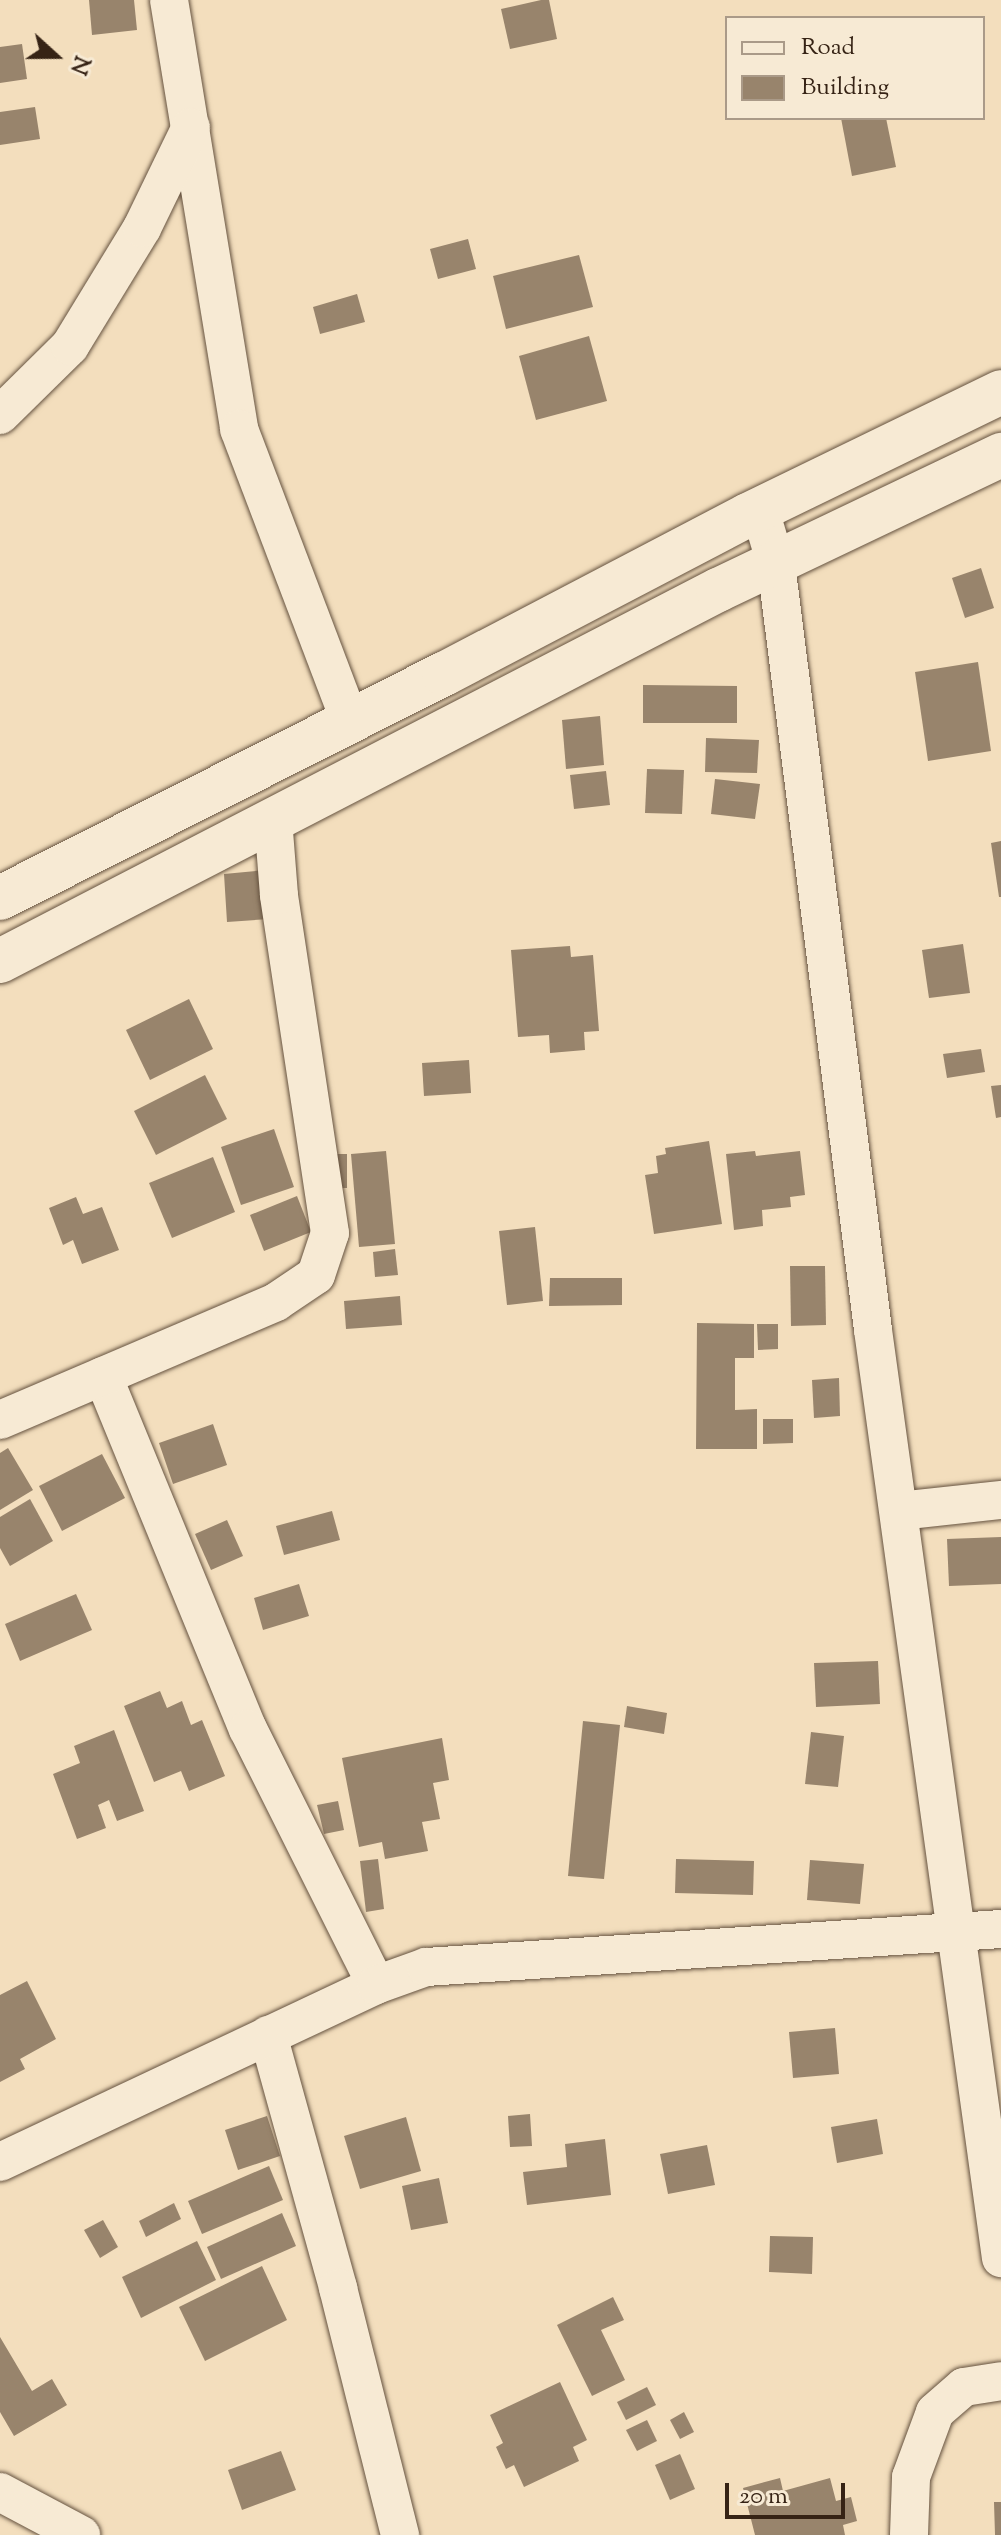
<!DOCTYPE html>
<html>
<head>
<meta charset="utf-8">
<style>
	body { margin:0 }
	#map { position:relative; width:1001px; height:2535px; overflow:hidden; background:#f3debd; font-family:"Sorts Mill Goudy",serif }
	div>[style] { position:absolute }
	.building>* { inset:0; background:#98846c }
	.roads { filter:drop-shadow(0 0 2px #65523f) drop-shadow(0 0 2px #65523f) }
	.street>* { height:38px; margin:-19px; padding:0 19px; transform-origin:19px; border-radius:19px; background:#f7ead4 }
	.secondary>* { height:44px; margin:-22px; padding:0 22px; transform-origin:22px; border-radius:22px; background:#f7ead4 }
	span { translate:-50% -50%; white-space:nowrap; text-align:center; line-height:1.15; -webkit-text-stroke:6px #f7ead4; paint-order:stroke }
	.legend { position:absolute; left:725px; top:16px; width:260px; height:104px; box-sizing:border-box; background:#f7ead4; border:2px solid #aa9a88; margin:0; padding:10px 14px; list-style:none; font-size:24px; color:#362315 }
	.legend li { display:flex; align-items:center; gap:16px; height:40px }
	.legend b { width:40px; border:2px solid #aa9a88 }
	.north { position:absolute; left:16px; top:16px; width:80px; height:80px; -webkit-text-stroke:6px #f7ead4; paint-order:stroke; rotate:111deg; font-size:22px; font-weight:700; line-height:32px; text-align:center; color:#362315 }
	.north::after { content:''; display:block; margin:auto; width:28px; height:36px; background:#362315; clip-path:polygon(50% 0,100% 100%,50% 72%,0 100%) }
	.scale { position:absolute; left:725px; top:2483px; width:120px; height:36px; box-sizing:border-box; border:4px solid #362315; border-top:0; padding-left:10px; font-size:24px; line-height:28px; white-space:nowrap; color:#362315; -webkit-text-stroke:6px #f7ead4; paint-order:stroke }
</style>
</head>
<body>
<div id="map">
	<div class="building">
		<i style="clip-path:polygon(89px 0,134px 0,137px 30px,92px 35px)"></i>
		<i style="clip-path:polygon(541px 0,549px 0,557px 39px,510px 49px,501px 9px)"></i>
		<i style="clip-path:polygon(22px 44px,27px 79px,0 83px,0 47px)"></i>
		<i style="clip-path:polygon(35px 107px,40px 139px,0 145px,0 112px)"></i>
		<i style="clip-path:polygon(841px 118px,886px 118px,896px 167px,852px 176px)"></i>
		<i style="clip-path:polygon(468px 239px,476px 269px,438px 279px,430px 249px)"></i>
		<i style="clip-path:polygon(579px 255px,593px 307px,506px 329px,493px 276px)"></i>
		<i style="clip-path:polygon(357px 294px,365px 322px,320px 334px,313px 307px)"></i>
		<i style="clip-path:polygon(589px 336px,607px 401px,536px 420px,519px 356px)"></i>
		<i style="clip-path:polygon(981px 568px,994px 608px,965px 618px,952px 578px)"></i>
		<i style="clip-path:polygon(978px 662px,991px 751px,928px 761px,915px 672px)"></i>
		<i style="clip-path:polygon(643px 685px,737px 686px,737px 723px,643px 723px)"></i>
		<i style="clip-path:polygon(600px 716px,604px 765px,566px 769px,562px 720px)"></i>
		<i style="clip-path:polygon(706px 738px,759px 740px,757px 773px,705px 772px)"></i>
		<i style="clip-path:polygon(647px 769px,684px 770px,682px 814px,645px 813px)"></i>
		<i style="clip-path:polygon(606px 771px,610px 805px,574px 809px,570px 775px)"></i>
		<i style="clip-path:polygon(715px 779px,760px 784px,755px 819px,711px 814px)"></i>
		<i style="clip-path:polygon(1001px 841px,1001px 897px,999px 897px,991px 843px)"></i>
		<i style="clip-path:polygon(265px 870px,269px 919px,227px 922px,224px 874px)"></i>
		<i style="clip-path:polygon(963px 944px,970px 993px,929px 998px,922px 950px)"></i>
		<i style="clip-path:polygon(570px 946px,571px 957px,593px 955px,599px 1031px,584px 1032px,585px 1050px,550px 1053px,549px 1035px,518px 1037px,511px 950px)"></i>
		<i style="clip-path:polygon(189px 999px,213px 1049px,150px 1080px,126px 1030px)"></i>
		<i style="clip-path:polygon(981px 1049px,985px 1072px,947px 1078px,943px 1054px)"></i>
		<i style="clip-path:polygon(469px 1060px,471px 1093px,424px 1096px,422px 1063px)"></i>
		<i style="clip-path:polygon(205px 1075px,227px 1119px,156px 1155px,134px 1111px)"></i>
		<i style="clip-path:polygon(1001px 1085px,1001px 1117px,996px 1118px,991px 1086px)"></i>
		<i style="clip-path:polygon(274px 1129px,294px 1187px,241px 1205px,221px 1147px)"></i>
		<i style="clip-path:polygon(709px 1141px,722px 1224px,654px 1234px,645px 1175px,658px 1173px,656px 1156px,666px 1154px,665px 1148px)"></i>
		<i style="clip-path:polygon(386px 1151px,395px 1244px,359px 1247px,351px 1154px)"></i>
		<i style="clip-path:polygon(755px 1151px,756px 1156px,800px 1151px,805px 1195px,790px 1197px,791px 1207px,762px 1210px,763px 1226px,734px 1230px,726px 1154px)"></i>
		<i style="clip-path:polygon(335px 1154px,347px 1154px,347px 1188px,336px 1188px)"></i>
		<i style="clip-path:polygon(213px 1157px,235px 1212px,172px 1238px,149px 1183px)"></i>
		<i style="clip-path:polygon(297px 1196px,311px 1232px,264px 1251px,250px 1215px)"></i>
		<i style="clip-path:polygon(76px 1197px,83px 1214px,102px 1207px,119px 1250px,82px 1264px,73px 1240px,63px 1245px,49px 1208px)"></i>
		<i style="clip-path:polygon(535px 1227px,543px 1301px,507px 1305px,499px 1231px)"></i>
		<i style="clip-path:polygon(395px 1249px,398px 1275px,375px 1277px,373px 1252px)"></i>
		<i style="clip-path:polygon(790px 1266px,825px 1266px,826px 1325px,791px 1326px)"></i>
		<i style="clip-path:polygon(550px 1278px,622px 1278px,622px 1305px,549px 1306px)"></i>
		<i style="clip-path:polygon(400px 1296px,402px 1325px,346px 1329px,344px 1301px)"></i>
		<i style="clip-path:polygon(697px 1323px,754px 1324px,754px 1358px,735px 1358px,735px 1410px,757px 1409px,757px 1449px,696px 1449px)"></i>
		<i style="clip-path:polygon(757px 1324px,778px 1324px,778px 1349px,758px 1350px)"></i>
		<i style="clip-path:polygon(839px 1378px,840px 1416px,814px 1418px,812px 1380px)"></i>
		<i style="clip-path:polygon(763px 1419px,793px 1419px,793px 1443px,763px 1444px)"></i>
		<i style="clip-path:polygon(213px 1424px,227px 1465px,173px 1484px,159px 1443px)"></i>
		<i style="clip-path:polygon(8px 1448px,33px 1490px,0 1510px,0 1453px)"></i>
		<i style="clip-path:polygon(102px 1454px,125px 1498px,62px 1531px,39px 1486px)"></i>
		<i style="clip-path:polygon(30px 1499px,53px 1541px,10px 1566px,0 1548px,0 1517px)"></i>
		<i style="clip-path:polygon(332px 1511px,340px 1540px,284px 1555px,276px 1526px)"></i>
		<i style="clip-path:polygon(227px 1520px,243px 1556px,211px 1570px,195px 1534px)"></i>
		<i style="clip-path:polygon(1001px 1537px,1001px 1584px,949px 1586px,947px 1539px)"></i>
		<i style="clip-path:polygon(299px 1584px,309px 1616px,263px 1630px,254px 1598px)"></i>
		<i style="clip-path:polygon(76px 1594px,92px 1630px,20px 1661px,5px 1624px)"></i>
		<i style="clip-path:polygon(878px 1661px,880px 1704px,816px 1707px,814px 1663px)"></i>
		<i style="clip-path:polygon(160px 1691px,167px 1708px,182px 1701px,191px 1725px,202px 1720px,225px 1776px,189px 1791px,181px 1771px,154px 1782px,124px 1706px)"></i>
		<i style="clip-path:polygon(627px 1706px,667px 1713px,664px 1734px,624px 1727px)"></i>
		<i style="clip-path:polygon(583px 1721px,620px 1725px,604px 1879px,568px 1876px)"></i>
		<i style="clip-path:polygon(114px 1730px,144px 1811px,117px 1821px,109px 1800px,98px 1805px,106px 1828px,77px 1839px,53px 1774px,80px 1763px,74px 1746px)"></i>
		<i style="clip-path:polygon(811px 1732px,844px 1736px,838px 1787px,805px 1784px)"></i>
		<i style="clip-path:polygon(442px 1738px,449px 1780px,433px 1783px,440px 1819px,422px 1822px,428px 1851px,385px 1859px,382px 1842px,359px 1847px,342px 1758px)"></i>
		<i style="clip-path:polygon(338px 1801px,344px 1830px,324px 1834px,317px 1805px)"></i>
		<i style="clip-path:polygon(378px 1859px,384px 1909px,366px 1912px,360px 1861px)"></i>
		<i style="clip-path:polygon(676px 1859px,754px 1861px,753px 1895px,675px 1893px)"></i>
		<i style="clip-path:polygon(810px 1860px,864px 1864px,860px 1904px,807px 1900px)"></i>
		<i style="clip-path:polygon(27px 1981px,56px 2039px,20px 2059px,25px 2069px,0 2082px,0 1995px)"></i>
		<i style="clip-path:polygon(835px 2028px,839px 2074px,793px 2078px,789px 2032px)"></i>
		<i style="clip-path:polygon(530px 2114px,532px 2146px,510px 2147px,508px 2116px)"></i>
		<i style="clip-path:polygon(267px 2116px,280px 2156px,238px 2170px,225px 2130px)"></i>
		<i style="clip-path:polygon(406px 2117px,421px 2171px,360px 2189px,344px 2136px)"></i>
		<i style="clip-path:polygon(877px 2119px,883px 2154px,837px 2163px,831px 2127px)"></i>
		<i style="clip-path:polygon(605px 2139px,611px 2195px,527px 2205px,523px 2172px,567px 2167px,565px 2144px)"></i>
		<i style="clip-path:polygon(707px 2145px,715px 2185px,668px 2194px,660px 2154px)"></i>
		<i style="clip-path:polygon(269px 2166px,283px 2200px,202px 2234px,188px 2201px)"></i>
		<i style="clip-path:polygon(439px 2178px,448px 2223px,411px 2230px,402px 2186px)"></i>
		<i style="clip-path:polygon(174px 2203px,181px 2219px,146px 2237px,139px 2221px)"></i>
		<i style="clip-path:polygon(282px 2213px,296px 2246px,221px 2279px,207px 2247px)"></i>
		<i style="clip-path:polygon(103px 2220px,118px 2247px,100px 2258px,84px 2230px)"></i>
		<i style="clip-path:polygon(770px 2236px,813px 2237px,812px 2274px,769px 2272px)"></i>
		<i style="clip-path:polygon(197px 2241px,216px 2280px,141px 2318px,122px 2277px)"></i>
		<i style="clip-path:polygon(262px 2266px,287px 2320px,205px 2361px,179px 2307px)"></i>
		<i style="clip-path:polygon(613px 2297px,624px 2320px,601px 2330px,625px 2380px,592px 2396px,557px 2325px)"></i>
		<i style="clip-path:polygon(0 2337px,32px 2391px,52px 2379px,67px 2405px,14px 2436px,0 2412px)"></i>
		<i style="clip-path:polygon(560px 2382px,587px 2440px,573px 2447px,579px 2461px,524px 2487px,514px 2465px,506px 2469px,496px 2447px,503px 2443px,490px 2415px)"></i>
		<i style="clip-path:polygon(647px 2387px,656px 2405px,626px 2420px,617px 2402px)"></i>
		<i style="clip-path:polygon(684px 2412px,694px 2432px,680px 2439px,670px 2420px)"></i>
		<i style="clip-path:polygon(647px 2420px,657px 2441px,637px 2451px,626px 2430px)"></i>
		<i style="clip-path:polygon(281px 2451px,296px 2490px,242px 2510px,228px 2470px)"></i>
		<i style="clip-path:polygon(680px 2454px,695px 2489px,670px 2500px,655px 2465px)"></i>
		<i style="clip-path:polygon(780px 2478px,783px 2491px,830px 2478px,836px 2501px,851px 2497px,857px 2521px,843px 2525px,845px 2535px,755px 2535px,743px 2488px)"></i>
		<i style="clip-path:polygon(994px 2502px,1001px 2502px,1001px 2535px,995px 2535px)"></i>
	</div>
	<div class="roads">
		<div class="street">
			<i style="left:169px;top:0;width:435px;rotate:80.7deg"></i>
			<i style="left:239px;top:429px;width:312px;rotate:69.2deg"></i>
			<i style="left:0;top:415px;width:98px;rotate:-44.6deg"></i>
			<i style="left:70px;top:346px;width:138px;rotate:-58.6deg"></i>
			<i style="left:142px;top:228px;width:112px;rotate:-64.1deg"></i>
			<i style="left:760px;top:510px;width:56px;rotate:73.5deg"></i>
			<i style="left:776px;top:564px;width:772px;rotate:82.78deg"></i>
			<i style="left:873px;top:1330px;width:937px;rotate:82.15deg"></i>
			<i style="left:103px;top:1376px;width:382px;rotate:67.7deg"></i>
			<i style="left:248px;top:1729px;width:286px;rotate:63.4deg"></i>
			<i style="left:0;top:1420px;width:300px;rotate:-23.1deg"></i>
			<i style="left:276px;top:1302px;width:48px;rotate:-34deg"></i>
			<i style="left:316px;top:1275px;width:44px;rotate:-71.6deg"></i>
			<i style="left:330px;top:1233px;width:342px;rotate:-98.6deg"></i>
			<i style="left:279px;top:895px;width:76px;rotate:-94.5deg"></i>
			<i style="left:899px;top:1511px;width:103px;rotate:-6.2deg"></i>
			<i style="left:268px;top:2035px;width:263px;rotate:74.5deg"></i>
			<i style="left:338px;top:2288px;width:255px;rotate:75.9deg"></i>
			<i style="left:0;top:2162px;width:416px;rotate:-25.2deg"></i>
			<i style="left:376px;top:1985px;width:53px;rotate:-19.8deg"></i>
			<i style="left:426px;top:1967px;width:576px;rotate:-3.78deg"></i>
			<i style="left:0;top:2492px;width:92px;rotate:28deg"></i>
			<i style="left:909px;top:2535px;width:58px;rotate:-88deg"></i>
			<i style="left:911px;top:2477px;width:69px;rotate:-69.7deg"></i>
			<i style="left:935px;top:2412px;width:38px;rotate:-41deg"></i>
			<i style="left:964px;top:2387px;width:37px;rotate:-9deg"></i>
		</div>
		<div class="secondary">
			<i style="left:0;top:898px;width:497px;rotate:-26.8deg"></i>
			<i style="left:444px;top:674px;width:343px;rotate:-27.6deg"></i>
			<i style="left:748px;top:515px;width:281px;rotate:-25.9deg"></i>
			<i style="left:0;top:961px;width:808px;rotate:-27.33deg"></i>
			<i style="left:718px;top:590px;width:314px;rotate:-25.5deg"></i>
		</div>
	</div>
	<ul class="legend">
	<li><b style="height:10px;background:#f7ead4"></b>Road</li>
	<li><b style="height:22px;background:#98846c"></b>Building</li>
	</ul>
	<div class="north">N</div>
	<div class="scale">20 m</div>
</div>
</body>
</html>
